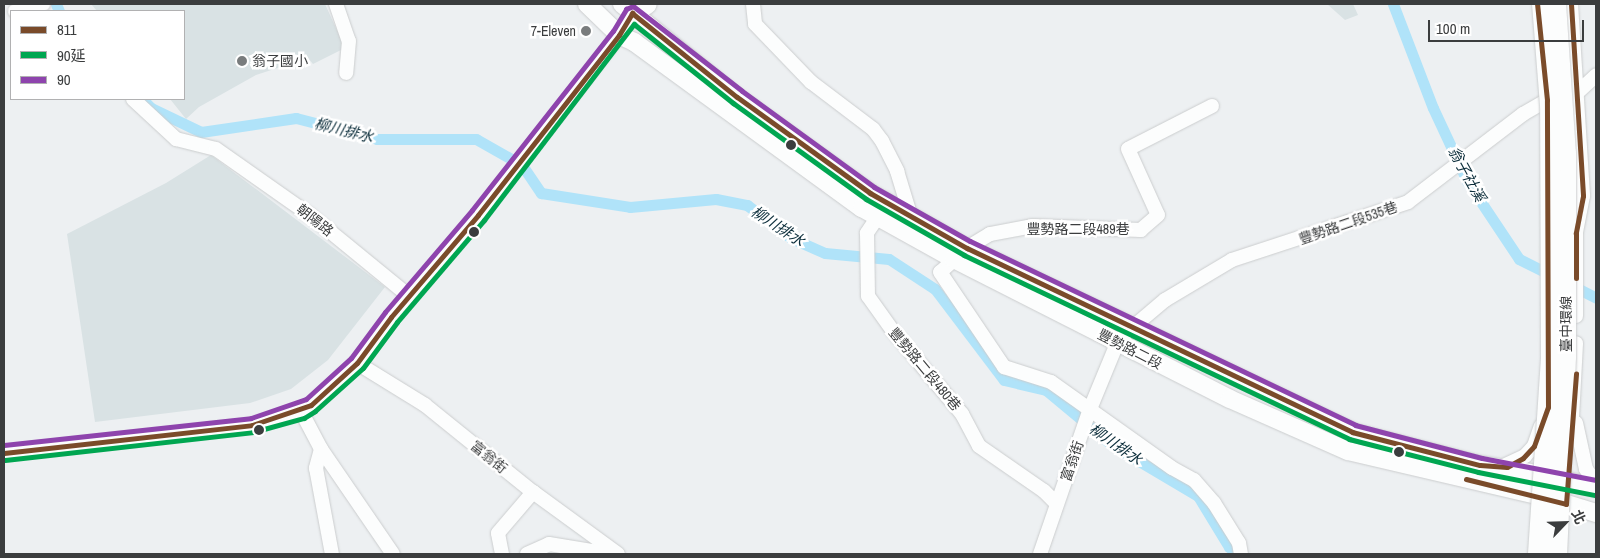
<!DOCTYPE html>
<html>
<head>
<meta charset="utf-8">
<style>
	body { margin:0 }
	#map { position:relative; width:1600px; height:558px; overflow:hidden; background:#edf0f2; font-family:"Archivo Narrow","Noto Sans TC",sans-serif }
	div>[style] { position:absolute }
	.built>* { inset:0; background:#d9e2e4 }
	.canal>* { height:11px; margin:-5.5px; padding:0 5.5px; transform-origin:5.5px; border-radius:5.5px; background:#b0e3f9 }
	.roads { filter:drop-shadow(0 0 1px #cbcdce) drop-shadow(0 0 1px #cbcdce) }
	.minor>* { height:14px; margin:-7px; padding:0 7px; transform-origin:7px; border-radius:7px; background:#fcfdfd }
	.major>* { height:18px; margin:-9px; padding:0 9px; transform-origin:9px; border-radius:9px; background:#fcfdfd }
	.highway>* { height:20px; margin:-10px; padding:0 10px; transform-origin:10px; border-radius:10px; background:#fcfdfd }
	.bridges { filter:drop-shadow(0 0 1px #cbcdce) drop-shadow(0 0 1px #cbcdce) }
	.highway-bridge>* { height:20px; margin:-10px; padding:0 10px; transform-origin:10px; border-radius:10px; background:#fcfdfd }
	.bus-1>* { height:5px; margin:-2.5px; padding:0 2.5px; transform-origin:2.5px; border-radius:2.5px; background:#7a4b2a }
	.bus-2>* { height:5px; margin:-2.5px; padding:0 2.5px; transform-origin:2.5px; border-radius:2.5px; background:#00a651 }
	.bus-3>* { height:5px; margin:-2.5px; padding:0 2.5px; transform-origin:2.5px; border-radius:2.5px; background:#8e44ad }
	.dots>* { width:14px; height:14px; translate:-50% -50%; box-sizing:border-box; border:2px solid #fff; border-radius:50% }
	span { translate:-50% -50%; white-space:nowrap; text-align:center; line-height:1.15; -webkit-text-stroke:5px #fff; paint-order:stroke }
	.poi-label { font-size:14px; color:#3b3d3e }
	.right { translate:-100% -50%; text-align:right }
	.left { translate:0 -50%; text-align:left }
	.street-label { font-size:14px; color:#3b3d3e }
	.water-label { font-size:15px; color:#0c2e3b; font-style:italic }
	.frame { position:absolute; inset:0; border:5px solid #3b3d3e; pointer-events:none }
	.legend { position:absolute; left:10px; top:10px; width:175px; height:90px; box-sizing:border-box; background:#fff; border:1px solid #b1b1b2; margin:0; padding:6px 9px; list-style:none; font-size:15px; color:#3b3d3e }
	.legend li { display:flex; align-items:center; gap:10px; height:25px }
	.legend b { width:25px; border:1px solid #b1b1b2 }
	.north { position:absolute; left:1540px; top:498px; width:50px; height:50px; -webkit-text-stroke:4px #fff; paint-order:stroke; rotate:66deg; font-size:14px; font-weight:700; line-height:20px; text-align:center; color:#3b3d3e }
	.north::after { content:''; display:block; margin:auto; width:18px; height:22px; background:#3b3d3e; clip-path:polygon(50% 0,100% 100%,50% 72%,0 100%) }
	.scale { position:absolute; left:1428px; top:20px; width:156px; height:22px; box-sizing:border-box; border:2px solid #3b3d3e; border-top:0; padding-left:6px; font-size:15px; line-height:18px; white-space:nowrap; color:#3b3d3e; -webkit-text-stroke:4px #fff; paint-order:stroke }
</style>
</head>
<body>
<div id="map">
	<div class="built">
		<i style="clip-path:polygon(91px 4px,325px 4px,345px 48px,313px 64px,308px 58px,256px 75px,199px 107px,186px 119px,170px 99px,184px 99px,184px 11px,97px 11px)"></i>
		<i style="clip-path:polygon(1327px 4px,1353px 4px,1358px 15px,1345px 20px)"></i>
		<i style="clip-path:polygon(211px 155px,385px 287px,328px 360px,291px 389px,250px 403px,95px 422px,67px 234px,166px 183px)"></i>
	</div>
	<div class="canal">
		<i style="left:56px;top:4px;width:8px;rotate:67deg"></i>
		<i style="left:1393px;top:4px;width:111px;rotate:69deg"></i>
		<i style="left:1433px;top:108px;width:81px;rotate:65deg"></i>
		<i style="left:1467px;top:181px;width:94px;rotate:56.3deg"></i>
		<i style="left:1519px;top:259px;width:40px;rotate:26.6deg"></i>
		<i style="left:142px;top:99px;width:13px;rotate:45deg"></i>
		<i style="left:151px;top:108px;width:55px;rotate:25.6deg"></i>
		<i style="left:201px;top:132px;width:96px;rotate:-8.4deg"></i>
		<i style="left:296px;top:118px;width:84px;rotate:14.5deg"></i>
		<i style="left:377px;top:139px;width:99px"></i>
		<i style="left:476px;top:139px;width:53px;rotate:29.5deg"></i>
		<i style="left:522px;top:165px;width:34px;rotate:56deg"></i>
		<i style="left:541px;top:193px;width:90px;rotate:8.9deg"></i>
		<i style="left:630px;top:207px;width:86px;rotate:-5.3deg"></i>
		<i style="left:716px;top:199px;width:32px;rotate:11deg"></i>
		<i style="left:747px;top:205px;width:55px;rotate:36.9deg"></i>
		<i style="left:791px;top:238px;width:37px;rotate:24deg"></i>
		<i style="left:825px;top:253px;width:64px;rotate:5.4deg"></i>
		<i style="left:889px;top:259px;width:55px;rotate:33.1deg"></i>
		<i style="left:935px;top:289px;width:114px;rotate:52.8deg"></i>
		<i style="left:1004px;top:380px;width:43px;rotate:13.4deg"></i>
		<i style="left:1046px;top:390px;width:86px;rotate:39.8deg"></i>
		<i style="left:1112px;top:445px;width:100px;rotate:30.7deg"></i>
		<i style="left:1198px;top:496px;width:60px;rotate:58.7deg"></i>
		<i style="left:1229px;top:547px;width:12px;rotate:35deg"></i>
		<i style="left:1569px;top:284px;width:30px;rotate:27deg"></i>
	</div>
	<div class="roads">
		<div class="minor">
			<i style="left:336px;top:4px;width:39px;rotate:71deg"></i>
			<i style="left:349px;top:41px;width:32px;rotate:95deg"></i>
			<i style="left:753px;top:4px;width:20px;rotate:84deg"></i>
			<i style="left:755px;top:24px;width:81px;rotate:46deg"></i>
			<i style="left:811px;top:82px;width:78px;rotate:37.2deg"></i>
			<i style="left:873px;top:129px;width:15px;rotate:53deg"></i>
			<i style="left:882px;top:141px;width:34px;rotate:63deg"></i>
			<i style="left:897px;top:171px;width:48px;rotate:73.1deg"></i>
			<i style="left:1571px;top:4px;width:192px;rotate:86.4deg"></i>
			<i style="left:1583px;top:196px;width:38px;rotate:101deg"></i>
			<i style="left:1576px;top:233px;width:83px;rotate:90deg"></i>
			<i style="left:15px;top:11px;width:29px;rotate:-14deg"></i>
			<i style="left:133px;top:99px;width:59px;rotate:42.9deg"></i>
			<i style="left:176px;top:139px;width:41px;rotate:14deg"></i>
			<i style="left:216px;top:149px;width:115px;rotate:35.1deg"></i>
			<i style="left:310px;top:215px;width:128px;rotate:39.3deg"></i>
			<i style="left:1212px;top:106px;width:94px;rotate:152.9deg"></i>
			<i style="left:1128px;top:149px;width:72px;rotate:65.6deg"></i>
			<i style="left:1158px;top:215px;width:23px;rotate:139deg"></i>
			<i style="left:1141px;top:230px;width:108px;rotate:-177.9deg"></i>
			<i style="left:1033px;top:226px;width:44px;rotate:169.5deg"></i>
			<i style="left:990px;top:234px;width:27px;rotate:149deg"></i>
			<i style="left:967px;top:248px;width:36px;rotate:138deg"></i>
			<i style="left:940px;top:272px;width:115px;rotate:56deg"></i>
			<i style="left:1004px;top:367px;width:49px;rotate:17.7deg"></i>
			<i style="left:1051px;top:382px;width:148px;rotate:35.4deg"></i>
			<i style="left:1172px;top:468px;width:25px;rotate:29deg"></i>
			<i style="left:1194px;top:480px;width:30px;rotate:49deg"></i>
			<i style="left:1214px;top:503px;width:47px;rotate:58deg"></i>
			<i style="left:1239px;top:543px;width:11px;rotate:80deg"></i>
			<i style="left:883px;top:209px;width:29px;rotate:124deg"></i>
			<i style="left:867px;top:233px;width:63px;rotate:89.1deg"></i>
			<i style="left:868px;top:296px;width:43px;rotate:54.5deg"></i>
			<i style="left:893px;top:331px;width:108px;rotate:50.3deg"></i>
			<i style="left:962px;top:414px;width:36px;rotate:62deg"></i>
			<i style="left:979px;top:446px;width:79px;rotate:34.7deg"></i>
			<i style="left:1044px;top:491px;width:18px;rotate:45deg"></i>
			<i style="left:357px;top:363px;width:80px;rotate:31.7deg"></i>
			<i style="left:425px;top:405px;width:139px;rotate:38.9deg"></i>
			<i style="left:533px;top:492px;width:105px;rotate:36.1deg"></i>
			<i style="left:301px;top:411px;width:43px;rotate:62.2deg"></i>
			<i style="left:321px;top:449px;width:127px;rotate:55.6deg"></i>
			<i style="left:1576px;top:423px;width:47px;rotate:77.7deg"></i>
			<i style="left:1586px;top:469px;width:17px;rotate:54deg"></i>
			<i style="left:1571px;top:436px;width:93px;rotate:-86.9deg"></i>
			<i style="left:321px;top:449px;width:20px;rotate:105deg"></i>
			<i style="left:316px;top:468px;width:87px;rotate:79.5deg"></i>
			<i style="left:4px;top:453px;width:250px;rotate:-6.4deg"></i>
			<i style="left:252px;top:425px;width:51px;rotate:-15.9deg"></i>
			<i style="left:301px;top:411px;width:12px;rotate:-31deg"></i>
			<i style="left:311px;top:405px;width:62px;rotate:-42.4deg"></i>
			<i style="left:357px;top:363px;width:57px;rotate:-53.5deg"></i>
			<i style="left:391px;top:317px;width:134px;rotate:-49.5deg"></i>
			<i style="left:478px;top:215px;width:229px;rotate:-51.9deg"></i>
			<i style="left:619px;top:35px;width:26px;rotate:-59deg"></i>
			<i style="left:1499px;top:468px;width:29px;rotate:-25deg"></i>
			<i style="left:1525px;top:456px;width:13px;rotate:-48deg"></i>
			<i style="left:1534px;top:446px;width:21px;rotate:-71deg"></i>
			<i style="left:502px;top:554px;width:21px;rotate:-101deg"></i>
			<i style="left:498px;top:533px;width:54px;rotate:-49.5deg"></i>
			<i style="left:527px;top:554px;width:24px;rotate:-24deg"></i>
			<i style="left:549px;top:544px;width:63px;rotate:9.2deg"></i>
			<i style="left:1040px;top:554px;width:153px;rotate:-71deg"></i>
			<i style="left:1090px;top:409px;width:74px;rotate:-67.6deg"></i>
			<i style="left:1118px;top:341px;width:21px;rotate:-43deg"></i>
			<i style="left:1133px;top:327px;width:42px;rotate:-40.2deg"></i>
			<i style="left:1165px;top:300px;width:78px;rotate:-30.8deg"></i>
			<i style="left:1232px;top:260px;width:185px;rotate:-18.2deg"></i>
			<i style="left:1408px;top:202px;width:145px;rotate:-37.4deg"></i>
			<i style="left:1523px;top:114px;width:28px;rotate:-30deg"></i>
			<i style="left:1547px;top:100px;width:31px;rotate:-13deg"></i>
			<i style="left:1577px;top:93px;width:26px;rotate:-43deg"></i>
		</div>
		<div class="major">
			<i style="left:587px;top:4px;width:45px;rotate:44.1deg"></i>
			<i style="left:619px;top:35px;width:17px;rotate:25deg"></i>
			<i style="left:634px;top:42px;width:282px;rotate:36.1deg"></i>
			<i style="left:862px;top:208px;width:105px;rotate:29deg"></i>
			<i style="left:954px;top:259px;width:309px;rotate:26.9deg"></i>
			<i style="left:1230px;top:399px;width:129px;rotate:23.8deg"></i>
			<i style="left:1348px;top:451px;width:198px;rotate:13.1deg"></i>
			<i style="left:1541px;top:496px;width:58px;rotate:17.2deg"></i>
			<i style="left:622px;top:4px;width:148px;rotate:39deg"></i>
			<i style="left:737px;top:97px;width:164px;rotate:35.8deg"></i>
			<i style="left:870px;top:193px;width:112px;rotate:29.6deg"></i>
			<i style="left:967px;top:248px;width:427px;rotate:25.5deg"></i>
			<i style="left:1352px;top:432px;width:132px;rotate:14.5deg"></i>
			<i style="left:1480px;top:465px;width:64px;rotate:9deg"></i>
			<i style="left:1543px;top:475px;width:55px;rotate:13.8deg"></i>
		</div>
		<div class="highway">
			<i style="left:632px;top:13px;width:17px;rotate:-31deg"></i>
		</div>
	</div>
	<div class="bridges">
		<div class="highway-bridge">
			<i style="left:1556px;top:4px;width:149px;rotate:86.2deg"></i>
			<i style="left:1566px;top:153px;width:204px;rotate:90deg"></i>
			<i style="left:1566px;top:357px;width:197px;rotate:92.6deg"></i>
			<i style="left:1538px;top:554px;width:195px;rotate:-86.2deg"></i>
			<i style="left:1551px;top:359px;width:254px;rotate:-90.2deg"></i>
			<i style="left:1550px;top:105px;width:101px;rotate:-94.5deg"></i>
		</div>
	</div>
	<div class="bus-1">
		<i style="left:1571px;top:4px;width:192px;rotate:86.4deg"></i>
		<i style="left:1583px;top:196px;width:38px;rotate:101deg"></i>
		<i style="left:1576px;top:233px;width:45px;rotate:90deg"></i>
		<i style="left:4px;top:453px;width:250px;rotate:-6.4deg"></i>
		<i style="left:252px;top:425px;width:62px;rotate:-18.7deg"></i>
		<i style="left:311px;top:405px;width:62px;rotate:-42.4deg"></i>
		<i style="left:357px;top:363px;width:57px;rotate:-53.5deg"></i>
		<i style="left:391px;top:317px;width:134px;rotate:-49.5deg"></i>
		<i style="left:478px;top:215px;width:229px;rotate:-51.9deg"></i>
		<i style="left:619px;top:35px;width:26px;rotate:-59deg"></i>
		<i style="left:632px;top:13px;width:134px;rotate:38.7deg"></i>
		<i style="left:737px;top:97px;width:164px;rotate:35.8deg"></i>
		<i style="left:870px;top:193px;width:112px;rotate:29.6deg"></i>
		<i style="left:967px;top:248px;width:427px;rotate:25.5deg"></i>
		<i style="left:1352px;top:432px;width:132px;rotate:14.5deg"></i>
		<i style="left:1480px;top:465px;width:27px;rotate:4deg"></i>
		<i style="left:1507px;top:467px;width:18px;rotate:-29deg"></i>
		<i style="left:1523px;top:458px;width:16px;rotate:-47deg"></i>
		<i style="left:1534px;top:446px;width:41px;rotate:-70.3deg"></i>
		<i style="left:1548px;top:407px;width:307px;rotate:-90.2deg"></i>
		<i style="left:1547px;top:100px;width:97px;rotate:-95.9deg"></i>
		<i style="left:1466px;top:479px;width:103px;rotate:14deg"></i>
		<i style="left:1566px;top:504px;width:131px;rotate:-85.6deg"></i>
	</div>
	<div class="bus-2">
		<i style="left:5px;top:460px;width:250px;rotate:-6.4deg"></i>
		<i style="left:253px;top:432px;width:53px;rotate:-15.4deg"></i>
		<i style="left:304px;top:418px;width:13px;rotate:-32deg"></i>
		<i style="left:315px;top:411px;width:64px;rotate:-41.9deg"></i>
		<i style="left:363px;top:368px;width:57px;rotate:-53.5deg"></i>
		<i style="left:397px;top:322px;width:134px;rotate:-49.5deg"></i>
		<i style="left:484px;top:220px;width:247px;rotate:-52.6deg"></i>
		<i style="left:634px;top:24px;width:127px;rotate:38.6deg"></i>
		<i style="left:733px;top:103px;width:164px;rotate:35.8deg"></i>
		<i style="left:866px;top:199px;width:113px;rotate:29.7deg"></i>
		<i style="left:964px;top:255px;width:427px;rotate:25.5deg"></i>
		<i style="left:1349px;top:439px;width:133px;rotate:14.3deg"></i>
		<i style="left:1478px;top:472px;width:118px;rotate:11.2deg"></i>
	</div>
	<div class="bus-3">
		<i style="left:4px;top:445px;width:248px;rotate:-6.2deg"></i>
		<i style="left:251px;top:418px;width:58px;rotate:-19.1deg"></i>
		<i style="left:306px;top:399px;width:61px;rotate:-42.3deg"></i>
		<i style="left:351px;top:358px;width:57px;rotate:-53.5deg"></i>
		<i style="left:385px;top:312px;width:134px;rotate:-49.5deg"></i>
		<i style="left:472px;top:210px;width:228px;rotate:-51.8deg"></i>
		<i style="left:613px;top:31px;width:26px;rotate:-59deg"></i>
		<i style="left:626px;top:9px;width:8px;rotate:-23deg"></i>
		<i style="left:633px;top:6px;width:138px;rotate:37.9deg"></i>
		<i style="left:742px;top:91px;width:163px;rotate:36deg"></i>
		<i style="left:874px;top:187px;width:110px;rotate:29.4deg"></i>
		<i style="left:970px;top:241px;width:427px;rotate:25.5deg"></i>
		<i style="left:1355px;top:425px;width:131px;rotate:14.6deg"></i>
		<i style="left:1482px;top:458px;width:116px;rotate:10.9deg"></i>
	</div>
	<div class="dots">
		<i style="left:586px;top:31px;background:#797c7d"></i>
		<i style="left:242px;top:61px;background:#797c7d"></i>
		<i style="left:791px;top:145px;background:#3b3d3e"></i>
		<i style="left:474px;top:232px;background:#3b3d3e"></i>
		<i style="left:259px;top:430px;background:#3b3d3e"></i>
		<i style="left:1399px;top:452px;background:#3b3d3e"></i>
	</div>
	<div class="poi-label">
		<span class="right" style="left:576px;top:31px">7-Eleven</span>
		<span class="left" style="left:252px;top:61px">翁子國小</span>
	</div>
	<div class="street-label">
		<span style="left:315px;top:220px;rotate:38deg">朝陽路</span>
		<span style="left:1348px;top:223px;rotate:-19deg">豐勢路二段535巷</span>
		<span style="left:1078px;top:229px">豐勢路二段489巷</span>
		<span style="left:1566px;top:324px;rotate:-90deg">臺中環線</span>
		<span style="left:1130px;top:349px;rotate:27deg">豐勢路二段</span>
		<span style="left:925px;top:369px;rotate:50deg">豐勢路二段480巷</span>
		<span style="left:489px;top:457px;rotate:39deg">富翁街</span>
		<span style="left:1072px;top:461px;rotate:-71deg">富翁街</span>
	</div>
	<div class="water-label">
		<span style="left:344px;top:130px;rotate:14deg">柳川排水</span>
		<span style="left:1467px;top:174px;rotate:61deg">翁子社溪</span>
		<span style="left:778px;top:226px;rotate:33deg">柳川排水</span>
		<span style="left:1116px;top:444px;rotate:35deg">柳川排水</span>
	</div>
	<div class="frame"></div>
	<ul class="legend">
	<li><b style="height:6px;background:#7a4b2a"></b>811</li>
	<li><b style="height:6px;background:#00a651"></b>90延</li>
	<li><b style="height:6px;background:#8e44ad"></b>90</li>
	</ul>
	<div class="north">北</div>
	<div class="scale">100 m</div>
</div>
</body>
</html>
